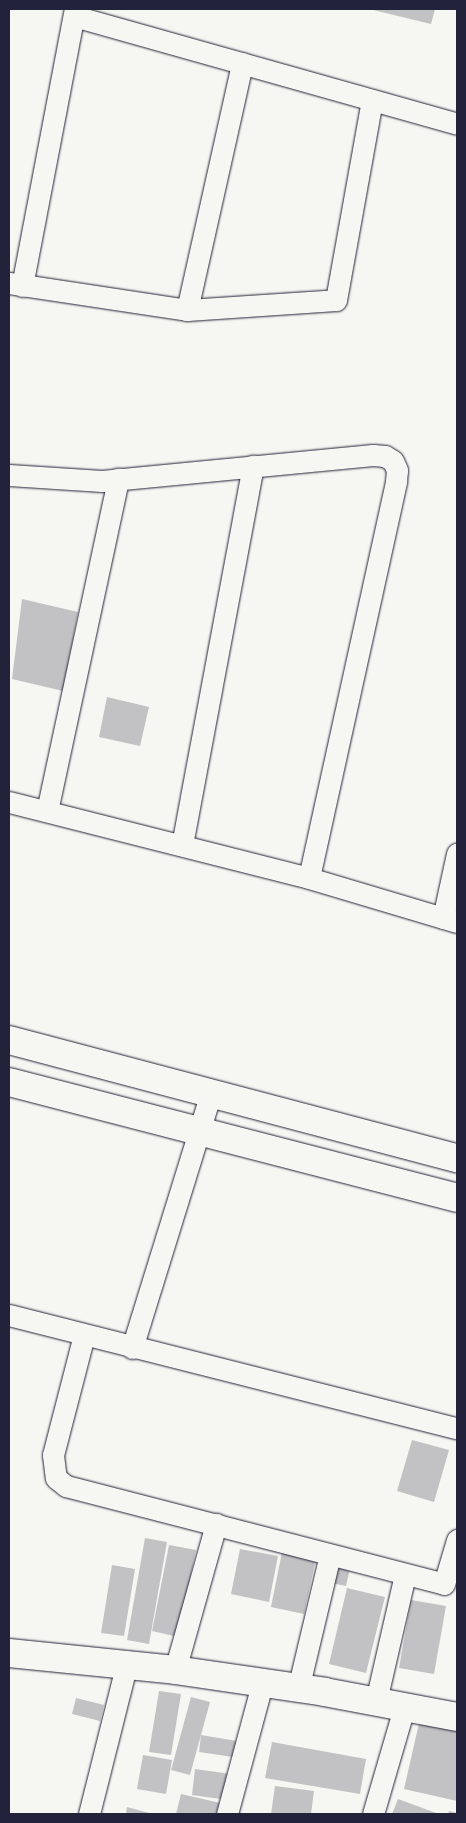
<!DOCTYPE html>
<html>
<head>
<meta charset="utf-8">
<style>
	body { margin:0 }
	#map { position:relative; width:466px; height:1823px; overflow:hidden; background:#f6f6f2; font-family:Pangolin,sans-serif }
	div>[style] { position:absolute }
	.building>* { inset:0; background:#c2c2c4 }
	.roads { filter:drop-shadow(0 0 1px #22223b) drop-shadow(0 0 1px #22223b) }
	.minor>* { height:21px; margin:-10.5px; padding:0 10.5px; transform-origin:10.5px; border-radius:10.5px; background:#f6f6f2 }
	.tertiary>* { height:28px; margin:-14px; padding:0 14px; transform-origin:14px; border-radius:14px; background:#f6f6f2 }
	span { translate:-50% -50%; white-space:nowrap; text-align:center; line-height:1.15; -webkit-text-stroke:5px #f6f6f2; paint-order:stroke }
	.frame { position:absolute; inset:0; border:10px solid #22223b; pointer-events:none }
</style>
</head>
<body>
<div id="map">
	<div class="building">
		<i style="clip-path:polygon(369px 9px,435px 9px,431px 24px)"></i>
		<i style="clip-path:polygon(22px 599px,78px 612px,63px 691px,12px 679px)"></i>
		<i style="clip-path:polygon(107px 697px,149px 707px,140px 746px,99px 737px)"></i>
		<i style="clip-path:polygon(412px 1440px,449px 1450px,434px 1502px,397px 1491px)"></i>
		<i style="clip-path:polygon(145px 1538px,167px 1542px,149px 1644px,127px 1640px)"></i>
		<i style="clip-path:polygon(169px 1545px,196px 1550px,178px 1637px,152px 1631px)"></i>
		<i style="clip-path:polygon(240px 1549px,278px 1556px,269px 1602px,231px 1594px)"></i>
		<i style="clip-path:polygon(282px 1552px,316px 1559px,304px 1614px,271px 1607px)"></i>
		<i style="clip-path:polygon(330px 1560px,351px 1564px,346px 1586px,326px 1582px)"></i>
		<i style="clip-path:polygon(112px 1565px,135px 1569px,124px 1636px,101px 1633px)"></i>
		<i style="clip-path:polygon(347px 1588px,385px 1597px,366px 1673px,329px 1664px)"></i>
		<i style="clip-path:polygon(411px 1600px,446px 1606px,434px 1674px,399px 1668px)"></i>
		<i style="clip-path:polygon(159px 1691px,181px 1694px,171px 1755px,149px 1752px)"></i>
		<i style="clip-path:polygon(191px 1697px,210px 1702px,190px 1775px,171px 1770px)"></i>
		<i style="clip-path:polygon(76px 1698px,104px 1705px,100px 1721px,72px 1714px)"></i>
		<i style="clip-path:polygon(420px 1719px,457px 1728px,457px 1801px,404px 1789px)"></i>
		<i style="clip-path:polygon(201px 1735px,243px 1742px,240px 1758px,199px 1752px)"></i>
		<i style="clip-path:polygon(272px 1742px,366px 1759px,360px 1794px,265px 1778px)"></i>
		<i style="clip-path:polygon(143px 1755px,172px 1760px,166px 1794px,137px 1789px)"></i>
		<i style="clip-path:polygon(195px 1769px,231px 1774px,228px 1800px,192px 1795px)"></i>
		<i style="clip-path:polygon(275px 1786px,314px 1791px,311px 1814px,271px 1814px)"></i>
		<i style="clip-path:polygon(181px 1794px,225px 1804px,223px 1814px,176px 1814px)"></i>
		<i style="clip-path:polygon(398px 1799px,439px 1814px,392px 1814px)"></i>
		<i style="clip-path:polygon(127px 1807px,153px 1814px,126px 1814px)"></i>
		<i style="clip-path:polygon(449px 1811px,457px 1813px,457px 1814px,448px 1814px)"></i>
	</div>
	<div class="roads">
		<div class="minor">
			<i style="left:74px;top:16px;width:398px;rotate:15.7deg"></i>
			<i style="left:9px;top:283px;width:180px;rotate:8.6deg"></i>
			<i style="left:187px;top:310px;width:149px;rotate:-3.8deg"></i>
			<i style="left:336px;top:300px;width:203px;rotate:-79.8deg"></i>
			<i style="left:22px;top:286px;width:282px;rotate:-79.2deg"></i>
			<i style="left:187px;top:310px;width:253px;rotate:-77.4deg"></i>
			<i style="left:9px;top:475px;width:93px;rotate:3.7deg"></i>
			<i style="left:102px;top:481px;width:272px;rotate:-5.5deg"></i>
			<i style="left:373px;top:455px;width:12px;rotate:5deg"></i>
			<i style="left:385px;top:456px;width:9px;rotate:32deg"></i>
			<i style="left:393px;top:461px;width:10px;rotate:66deg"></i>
			<i style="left:397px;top:470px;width:12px;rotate:95deg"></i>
			<i style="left:396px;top:482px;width:405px;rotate:102.4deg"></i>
			<i style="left:9px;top:802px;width:309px;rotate:14.2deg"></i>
			<i style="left:309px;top:878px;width:154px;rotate:16.6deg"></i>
			<i style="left:47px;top:811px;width:340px;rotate:-77.9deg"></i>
			<i style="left:182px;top:845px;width:386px;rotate:-79.4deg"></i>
			<i style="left:443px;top:918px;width:66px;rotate:-77.7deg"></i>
			<i style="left:9px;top:1315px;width:462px;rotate:14.2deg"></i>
			<i style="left:84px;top:1335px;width:124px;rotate:104.5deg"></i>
			<i style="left:53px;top:1455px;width:23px;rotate:83deg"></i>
			<i style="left:56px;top:1478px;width:13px;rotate:39deg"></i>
			<i style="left:66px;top:1486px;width:390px;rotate:14.5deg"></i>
			<i style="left:444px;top:1584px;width:46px;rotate:-73.5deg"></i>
			<i style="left:132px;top:1348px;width:267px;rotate:-72.8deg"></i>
			<i style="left:175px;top:1670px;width:152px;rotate:-74.3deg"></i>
			<i style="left:298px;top:1689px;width:138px;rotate:-76.6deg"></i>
			<i style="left:376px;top:1701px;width:130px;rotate:-77.1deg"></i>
			<i style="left:89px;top:1814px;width:152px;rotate:-75.9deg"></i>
			<i style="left:227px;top:1814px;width:135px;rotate:-74.9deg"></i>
			<i style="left:373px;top:1814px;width:110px;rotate:-73.7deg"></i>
		</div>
		<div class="tertiary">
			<i style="left:9px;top:1040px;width:463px;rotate:14.8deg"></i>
			<i style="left:9px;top:1082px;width:463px;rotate:14.5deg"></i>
			<i style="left:9px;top:1653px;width:167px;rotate:5.8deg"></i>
			<i style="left:175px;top:1670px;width:152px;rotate:8.3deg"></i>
			<i style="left:325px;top:1692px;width:134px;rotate:10.7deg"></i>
		</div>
	</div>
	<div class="frame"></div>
</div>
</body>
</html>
